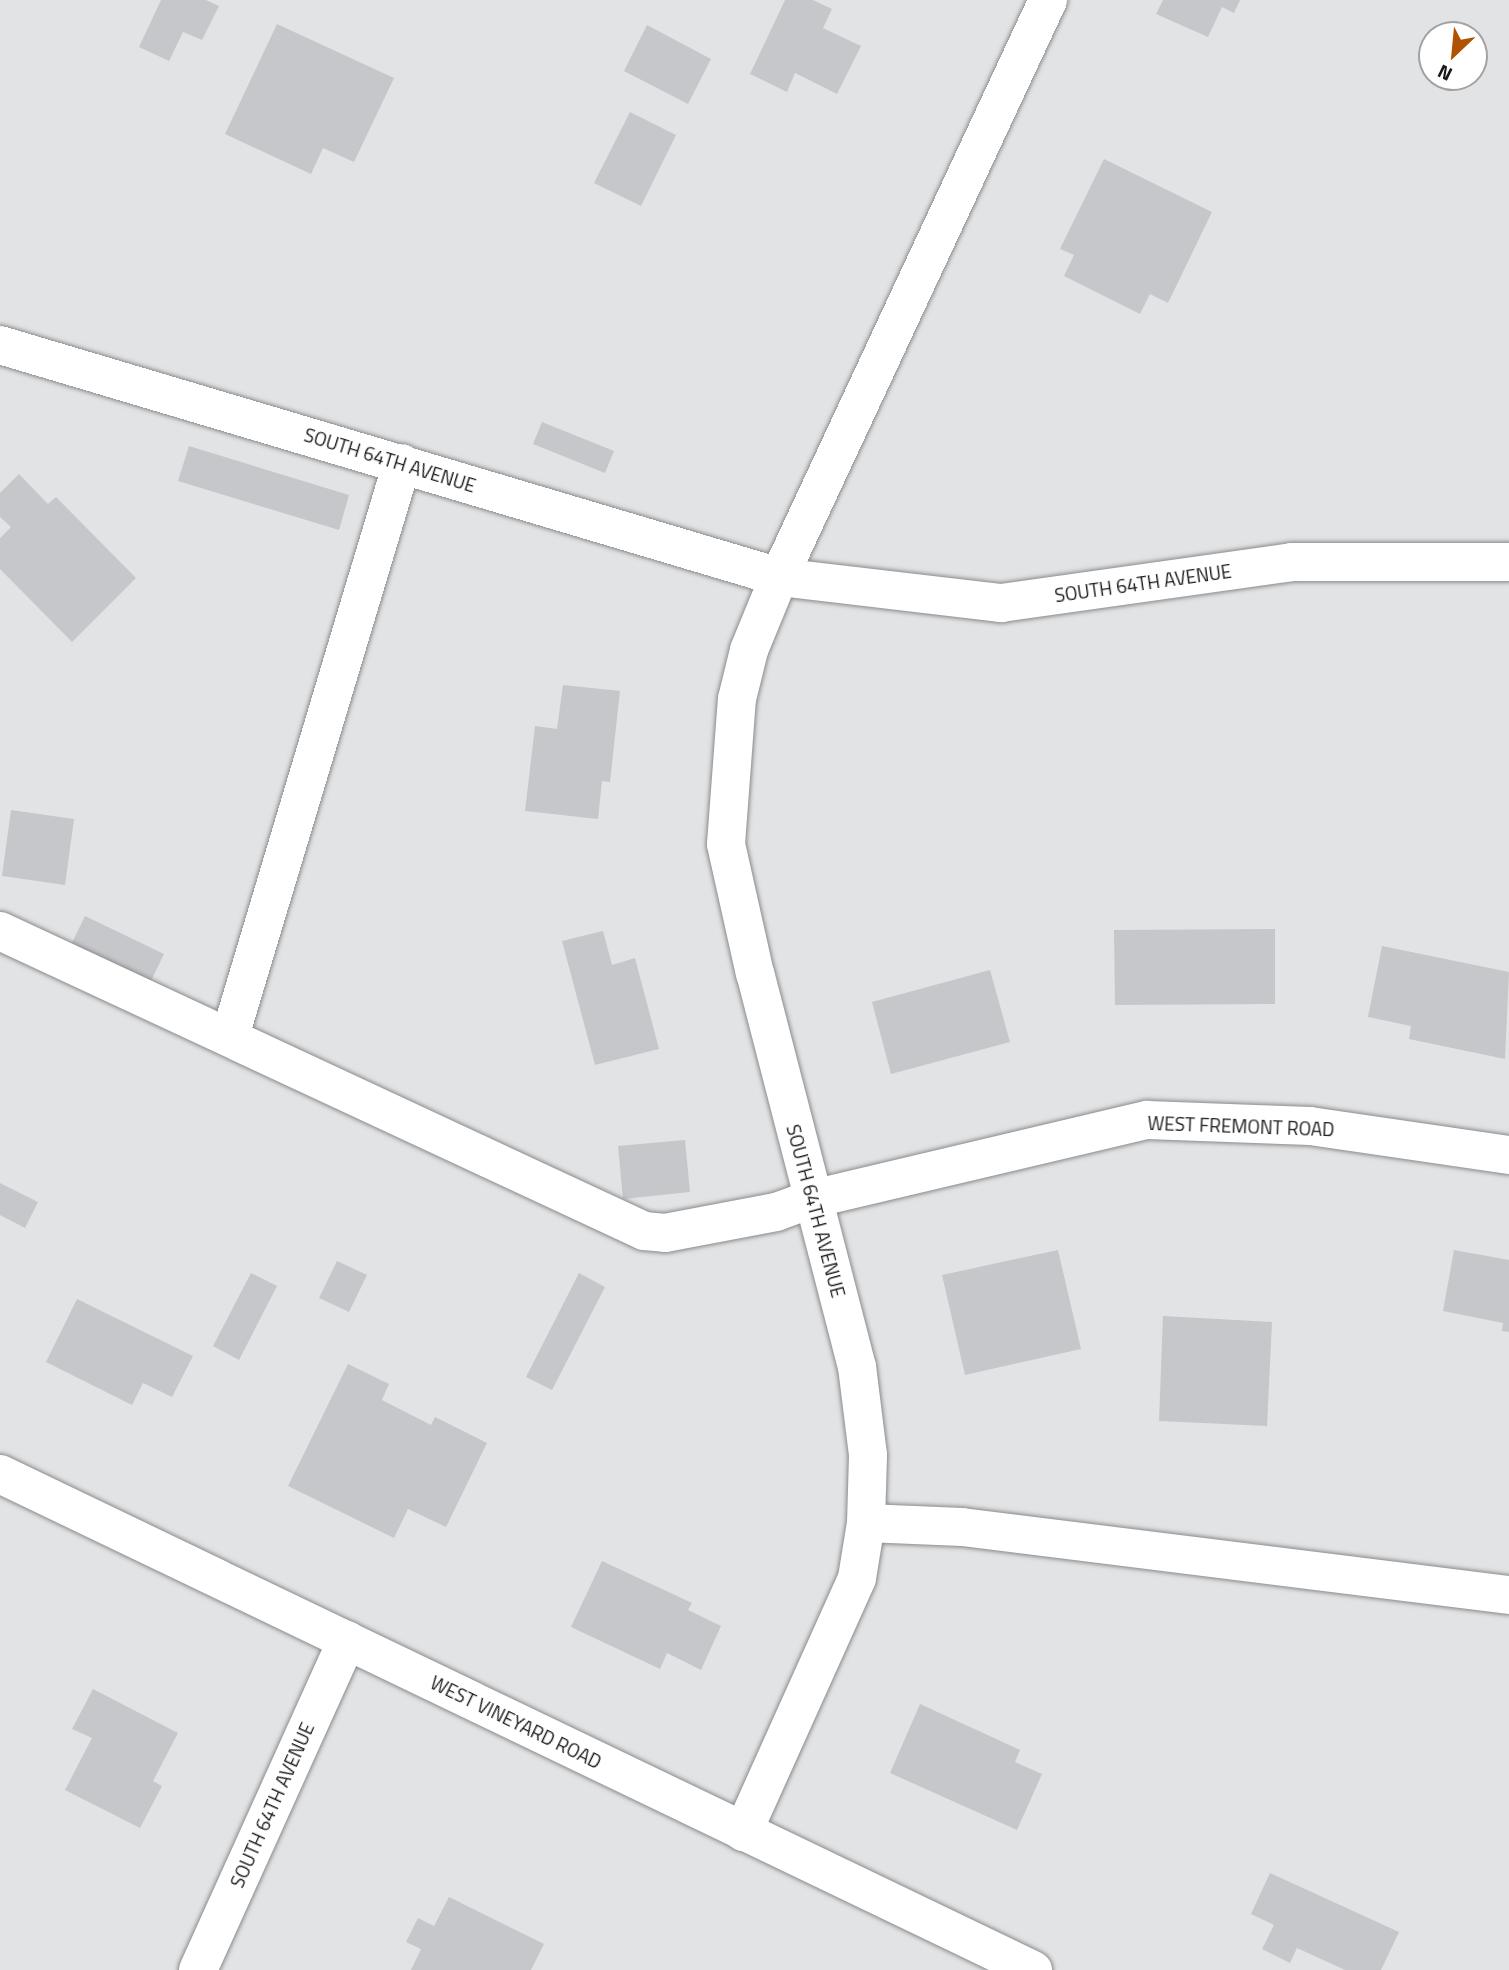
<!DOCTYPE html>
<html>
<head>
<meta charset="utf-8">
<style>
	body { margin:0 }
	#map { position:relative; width:1509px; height:1970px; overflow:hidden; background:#e2e3e5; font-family:"Titillium Web",sans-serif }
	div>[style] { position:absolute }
	.building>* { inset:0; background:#c6c7ca }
	.roads { filter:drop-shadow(0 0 2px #8a8b8d) drop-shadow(0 0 2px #8a8b8d) }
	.minor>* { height:38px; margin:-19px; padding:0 19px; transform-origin:19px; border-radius:19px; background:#fff }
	span { translate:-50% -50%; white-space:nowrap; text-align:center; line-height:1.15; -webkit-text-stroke:6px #fff; paint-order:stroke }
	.street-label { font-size:19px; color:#171718 }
	.north { position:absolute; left:1418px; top:21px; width:70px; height:70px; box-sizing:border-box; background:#fff; border:2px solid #a2a2a3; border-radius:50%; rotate:206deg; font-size:19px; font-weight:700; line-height:28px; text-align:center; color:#171718 }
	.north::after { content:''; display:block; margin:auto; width:24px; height:32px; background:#b05200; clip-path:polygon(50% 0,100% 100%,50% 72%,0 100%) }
</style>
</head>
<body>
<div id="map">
	<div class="building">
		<i style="clip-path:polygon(161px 0,206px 0,219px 6px,202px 40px,183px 32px,169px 61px,139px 47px)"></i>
		<i style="clip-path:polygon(785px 0,813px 0,832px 9px,823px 28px,861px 46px,837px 94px,795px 73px,787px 92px,750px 74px)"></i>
		<i style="clip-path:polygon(1163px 0,1240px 0,1234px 13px,1222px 7px,1208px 37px,1156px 14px)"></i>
		<i style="clip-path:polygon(277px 24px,394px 78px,354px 162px,323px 148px,311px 174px,225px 134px)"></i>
		<i style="clip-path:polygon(647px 25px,711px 59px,688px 104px,624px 71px)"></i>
		<i style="clip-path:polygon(630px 112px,676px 135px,641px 206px,594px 183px)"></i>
		<i style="clip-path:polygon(1104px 159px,1212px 212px,1168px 303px,1150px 294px,1140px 314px,1064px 276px,1074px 255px,1060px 249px)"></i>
		<i style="clip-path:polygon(542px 422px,614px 451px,605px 473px,533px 444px)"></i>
		<i style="clip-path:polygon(189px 446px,349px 495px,339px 530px,178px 481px)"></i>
		<i style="clip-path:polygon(19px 474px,48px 504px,56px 497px,136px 578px,72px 642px,0 569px,0 538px,11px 527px,0 517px,0 493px)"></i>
		<i style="clip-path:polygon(563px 685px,620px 691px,610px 782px,602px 781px,598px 819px,525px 811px,535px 726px,557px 729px)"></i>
		<i style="clip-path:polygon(11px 810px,74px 819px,65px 885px,2px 876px)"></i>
		<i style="clip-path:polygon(85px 916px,164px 954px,149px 985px,70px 947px)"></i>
		<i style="clip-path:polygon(1275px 929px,1275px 1004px,1115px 1005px,1114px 930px)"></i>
		<i style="clip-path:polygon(603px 931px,612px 965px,635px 958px,659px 1049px,595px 1065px,562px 941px)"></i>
		<i style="clip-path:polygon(1382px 946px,1509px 972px,1505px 1059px,1409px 1039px,1411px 1026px,1368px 1017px)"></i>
		<i style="clip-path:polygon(990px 970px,1010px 1042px,891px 1074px,872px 1002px)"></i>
		<i style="clip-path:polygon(685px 1140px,690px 1192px,623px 1199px,618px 1146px)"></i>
		<i style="clip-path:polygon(0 1183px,38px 1202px,25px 1228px,0 1215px)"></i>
		<i style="clip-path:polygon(1058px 1250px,1081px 1349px,965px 1375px,942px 1275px)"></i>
		<i style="clip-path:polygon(1454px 1250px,1509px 1260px,1509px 1332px,1502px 1331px,1503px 1323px,1443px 1311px)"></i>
		<i style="clip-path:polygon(337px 1261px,367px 1275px,349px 1312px,319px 1298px)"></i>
		<i style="clip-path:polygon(251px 1273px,277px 1286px,239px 1360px,213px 1346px)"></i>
		<i style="clip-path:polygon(579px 1273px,605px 1287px,552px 1390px,526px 1377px)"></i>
		<i style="clip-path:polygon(77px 1299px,193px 1356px,172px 1397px,143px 1383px,132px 1405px,46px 1362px)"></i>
		<i style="clip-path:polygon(1163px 1316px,1272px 1322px,1267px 1426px,1159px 1421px)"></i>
		<i style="clip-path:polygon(348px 1364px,389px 1384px,382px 1400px,431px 1425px,435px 1417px,487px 1443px,446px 1527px,408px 1509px,394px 1538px,288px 1486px)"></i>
		<i style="clip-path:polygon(602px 1561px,692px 1603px,688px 1610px,721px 1626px,701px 1670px,667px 1653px,660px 1669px,571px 1627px)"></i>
		<i style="clip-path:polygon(93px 1689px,178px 1733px,153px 1781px,162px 1786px,140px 1828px,65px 1790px,92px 1738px,72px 1729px)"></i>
		<i style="clip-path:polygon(920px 1704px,1020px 1750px,1015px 1762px,1042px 1774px,1017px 1830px,890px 1773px)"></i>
		<i style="clip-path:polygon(1270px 1873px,1399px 1932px,1381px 1970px,1345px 1970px,1297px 1948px,1290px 1963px,1262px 1949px,1274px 1925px,1251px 1914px)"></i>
		<i style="clip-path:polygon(449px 1897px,544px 1944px,531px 1970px,411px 1970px,421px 1949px,406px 1942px,418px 1918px,434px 1926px)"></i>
	</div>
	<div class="roads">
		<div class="minor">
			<i style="left:0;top:345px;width:813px;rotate:16.58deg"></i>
			<i style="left:779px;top:577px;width:224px;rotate:6.7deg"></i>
			<i style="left:1001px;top:603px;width:294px;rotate:-8deg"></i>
			<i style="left:1292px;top:562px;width:217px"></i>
			<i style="left:0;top:931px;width:710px;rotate:24.98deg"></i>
			<i style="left:644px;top:1231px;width:21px;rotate:5deg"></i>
			<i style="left:665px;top:1233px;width:113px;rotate:-10.7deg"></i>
			<i style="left:776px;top:1212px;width:38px;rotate:-20deg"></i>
			<i style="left:812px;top:1199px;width:344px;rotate:-13.3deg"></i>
			<i style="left:1147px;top:1120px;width:163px;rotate:2.1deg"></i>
			<i style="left:1310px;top:1126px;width:201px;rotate:8.3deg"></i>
			<i style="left:230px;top:1036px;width:598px;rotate:-73.29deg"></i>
			<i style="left:0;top:1474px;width:1146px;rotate:25.65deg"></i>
			<i style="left:866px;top:1523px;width:96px;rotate:2.4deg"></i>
			<i style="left:962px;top:1527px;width:551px;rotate:7.09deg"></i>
			<i style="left:743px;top:1832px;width:278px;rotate:-65.8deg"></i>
			<i style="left:857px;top:1578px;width:56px;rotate:-80.7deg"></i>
			<i style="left:866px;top:1523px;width:68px;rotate:-88.3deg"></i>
			<i style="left:868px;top:1455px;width:89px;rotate:-97.1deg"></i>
			<i style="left:857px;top:1367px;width:406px;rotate:-104.5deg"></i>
			<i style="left:755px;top:974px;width:133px;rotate:-102.6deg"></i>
			<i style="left:726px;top:844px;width:145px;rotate:-85.7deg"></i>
			<i style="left:737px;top:699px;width:50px;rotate:-76.2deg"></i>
			<i style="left:749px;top:650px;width:79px;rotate:-67.7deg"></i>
			<i style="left:779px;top:577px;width:637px;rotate:-65deg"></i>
			<i style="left:198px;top:1970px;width:362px;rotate:-65.7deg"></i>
		</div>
	</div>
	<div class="street-label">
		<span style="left:390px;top:460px;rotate:17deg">SOUTH 64TH AVENUE</span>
		<span style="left:1143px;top:583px;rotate:-8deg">SOUTH 64TH AVENUE</span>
		<span style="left:1241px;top:1126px;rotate:2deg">WEST FREMONT ROAD</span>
		<span style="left:816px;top:1211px;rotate:75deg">SOUTH 64TH AVENUE</span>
		<span style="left:516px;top:1722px;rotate:26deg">WEST VINEYARD ROAD</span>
		<span style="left:272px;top:1805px;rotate:-66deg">SOUTH 64TH AVENUE</span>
	</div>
	<div class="north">N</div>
</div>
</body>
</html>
